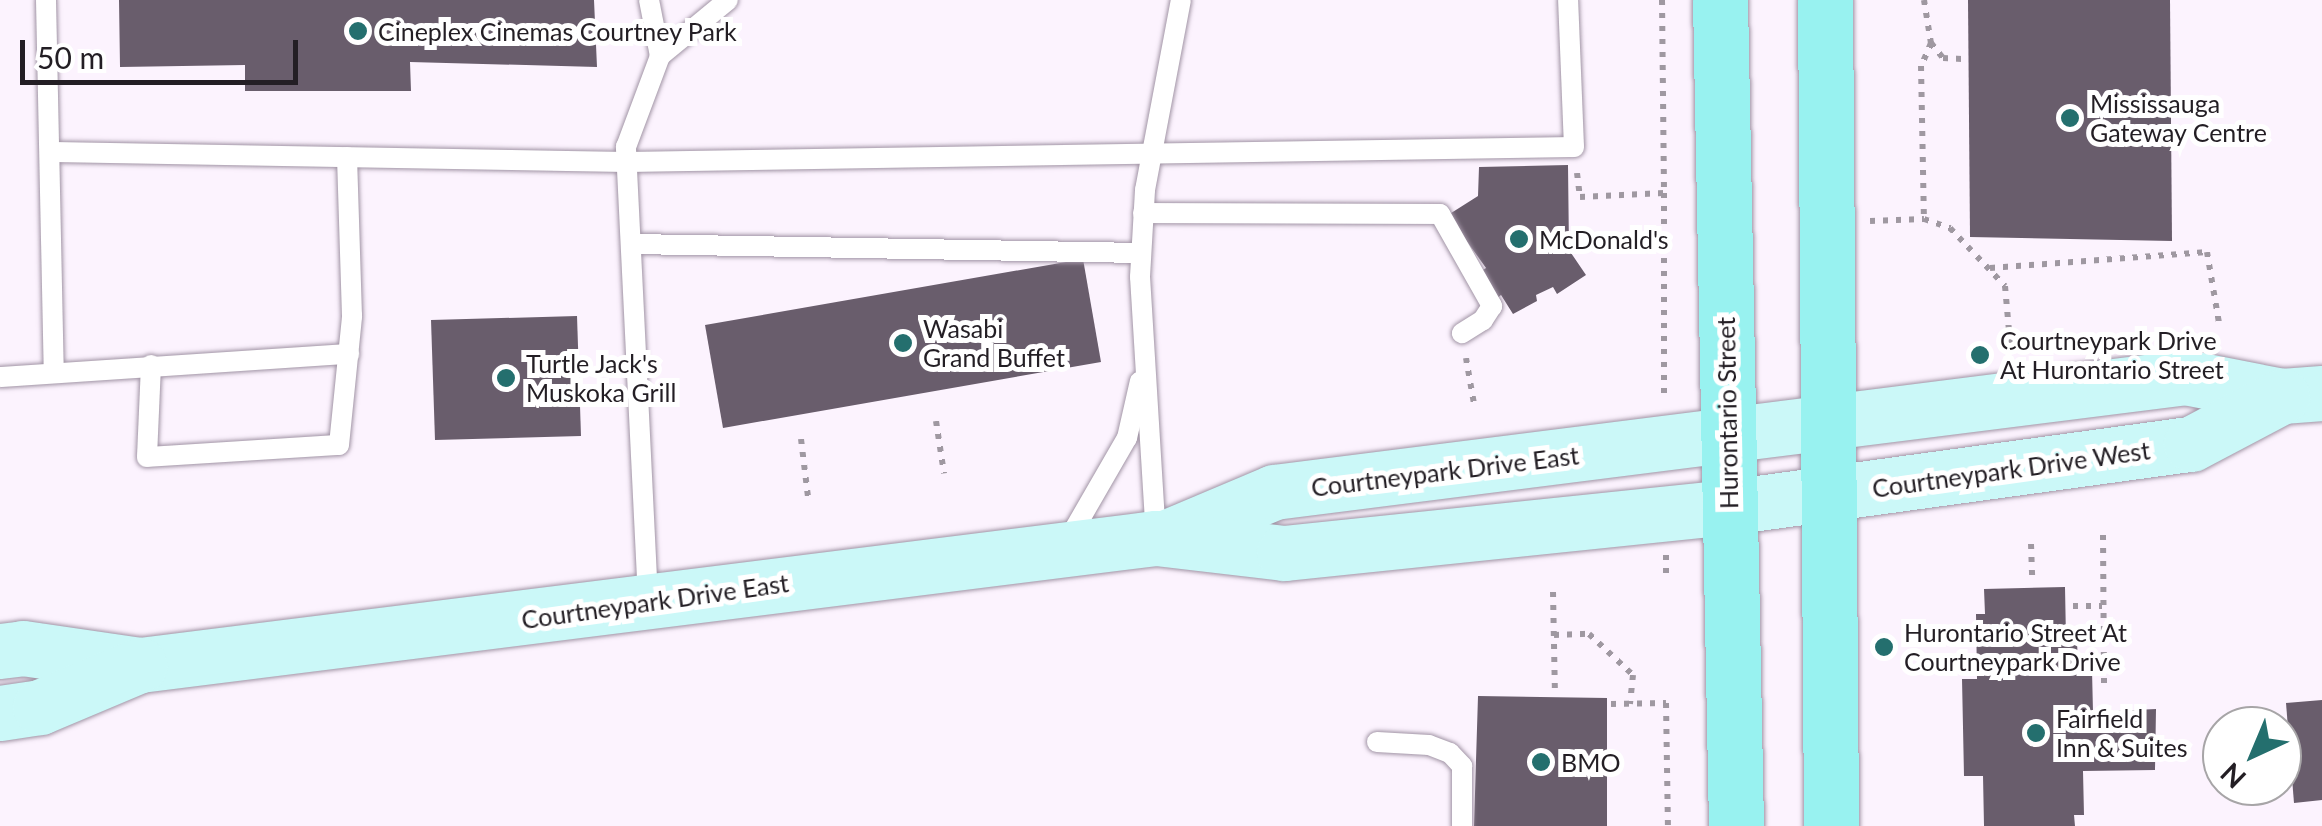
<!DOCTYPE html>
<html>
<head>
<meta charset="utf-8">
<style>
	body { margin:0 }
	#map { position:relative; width:2322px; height:826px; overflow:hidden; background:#fcf3fe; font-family:Lato,sans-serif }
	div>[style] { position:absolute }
	.building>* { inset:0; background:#695d6c }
	.path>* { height:6px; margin-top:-3px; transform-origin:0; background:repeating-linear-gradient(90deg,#9f98a1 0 5px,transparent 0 13px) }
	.roads { filter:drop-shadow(0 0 2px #a194a5) drop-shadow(0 0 2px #a194a5) }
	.lane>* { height:20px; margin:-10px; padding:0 10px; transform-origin:10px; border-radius:10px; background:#fff }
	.secondary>* { height:55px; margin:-27.5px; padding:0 27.5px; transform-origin:27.5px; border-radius:27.5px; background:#cbf8f8 }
	.primary>* { height:55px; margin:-27.5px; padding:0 27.5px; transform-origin:27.5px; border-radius:27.5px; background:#98f2f0 }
	.dots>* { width:28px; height:28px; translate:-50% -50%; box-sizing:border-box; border:5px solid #fff; border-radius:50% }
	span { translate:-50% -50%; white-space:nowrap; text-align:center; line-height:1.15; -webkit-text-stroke:10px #fff; paint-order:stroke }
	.poi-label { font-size:25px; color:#231e24 }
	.left { translate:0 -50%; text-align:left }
	.street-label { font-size:25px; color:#231e24 }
	.north { position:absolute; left:2202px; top:706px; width:100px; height:100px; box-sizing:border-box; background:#fff; border:2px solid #a7a5a7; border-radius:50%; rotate:224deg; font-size:28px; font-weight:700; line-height:40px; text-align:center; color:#231e24 }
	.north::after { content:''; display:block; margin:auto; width:35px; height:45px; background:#246f6e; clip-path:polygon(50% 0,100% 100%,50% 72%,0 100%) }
	.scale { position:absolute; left:20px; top:40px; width:278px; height:45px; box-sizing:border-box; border:5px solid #231e24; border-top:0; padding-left:12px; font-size:30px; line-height:35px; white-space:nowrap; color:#231e24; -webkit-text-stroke:8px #fff; paint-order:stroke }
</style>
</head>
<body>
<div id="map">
	<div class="building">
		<i style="clip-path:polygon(119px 0,594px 0,597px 67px,410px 62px,411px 91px,245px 91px,245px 65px,120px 67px)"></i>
		<i style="clip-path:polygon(1968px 0,2170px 0,2172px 241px,1970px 237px)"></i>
		<i style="clip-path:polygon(1568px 165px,1569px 250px,1586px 275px,1557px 294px,1553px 287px,1536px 295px,1537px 301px,1513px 314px,1501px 295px,1495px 300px,1480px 272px,1486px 268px,1448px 215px,1478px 196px,1479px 167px)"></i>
		<i style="clip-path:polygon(1083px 259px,1101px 362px,723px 428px,705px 325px)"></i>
		<i style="clip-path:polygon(577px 316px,581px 436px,435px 440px,431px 320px)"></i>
		<i style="clip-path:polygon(2065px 587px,2066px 639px,2077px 639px,2078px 670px,2092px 670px,2093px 712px,2156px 709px,2155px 770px,2083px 771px,2084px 815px,2074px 815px,2075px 826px,1984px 826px,1983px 776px,1964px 776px,1962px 679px,1977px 679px,1976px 614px,1985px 614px,1984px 589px)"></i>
		<i style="clip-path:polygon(1478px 696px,1607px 698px,1607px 826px,1474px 826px)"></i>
		<i style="clip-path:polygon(2322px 700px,2322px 800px,2294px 803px,2286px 703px)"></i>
	</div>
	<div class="path">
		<i style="left:1662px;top:0;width:193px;rotate:89.4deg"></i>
		<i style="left:1924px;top:0;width:44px;rotate:80.8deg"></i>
		<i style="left:1931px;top:43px;width:19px;rotate:51deg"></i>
		<i style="left:1943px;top:58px;width:19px;rotate:3deg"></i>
		<i style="left:1931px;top:43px;width:25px;rotate:113deg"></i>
		<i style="left:1921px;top:66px;width:153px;rotate:88.9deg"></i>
		<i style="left:1924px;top:219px;width:28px;rotate:19deg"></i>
		<i style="left:1950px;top:228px;width:80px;rotate:46.5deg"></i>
		<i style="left:2005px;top:286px;width:67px;rotate:84.9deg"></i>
		<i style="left:1577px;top:173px;width:24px;rotate:83deg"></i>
		<i style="left:1580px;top:197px;width:84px;rotate:-2.7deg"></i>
		<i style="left:1664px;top:193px;width:204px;rotate:90deg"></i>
		<i style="left:1870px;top:221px;width:54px;rotate:-2.1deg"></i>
		<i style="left:1990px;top:268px;width:218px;rotate:-4.2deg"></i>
		<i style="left:2207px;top:252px;width:72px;rotate:80.4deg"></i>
		<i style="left:1466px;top:358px;width:47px;rotate:80.1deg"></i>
		<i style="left:936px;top:421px;width:53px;rotate:81.3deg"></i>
		<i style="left:801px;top:439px;width:58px;rotate:83.1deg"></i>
		<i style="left:2103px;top:535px;width:155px;rotate:89.6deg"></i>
		<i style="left:2031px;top:544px;width:37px;rotate:88deg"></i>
		<i style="left:1666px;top:555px;width:18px;rotate:90deg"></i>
		<i style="left:1553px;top:592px;width:101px;rotate:88.9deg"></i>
		<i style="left:2073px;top:606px;width:29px"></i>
		<i style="left:1554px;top:635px;width:35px;rotate:-2deg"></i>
		<i style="left:1589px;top:634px;width:60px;rotate:43deg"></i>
		<i style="left:1633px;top:675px;width:29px;rotate:96deg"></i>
		<i style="left:1611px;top:704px;width:55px;rotate:-1deg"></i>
		<i style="left:1666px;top:703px;width:123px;rotate:89.1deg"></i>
	</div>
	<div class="roads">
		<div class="lane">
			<i style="left:46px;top:0;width:373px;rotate:88.8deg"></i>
			<i style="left:649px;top:0;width:57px;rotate:78.9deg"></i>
			<i style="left:53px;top:152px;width:574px;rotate:1deg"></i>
			<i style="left:627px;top:162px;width:947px;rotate:-0.91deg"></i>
			<i style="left:1574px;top:147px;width:147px;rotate:-92.3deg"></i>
			<i style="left:1143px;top:213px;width:297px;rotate:0.2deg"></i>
			<i style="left:1440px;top:214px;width:106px;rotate:60.5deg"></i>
			<i style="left:1492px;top:306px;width:17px;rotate:123deg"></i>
			<i style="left:1483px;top:320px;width:25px;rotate:148deg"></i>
			<i style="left:632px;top:244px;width:509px;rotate:1.01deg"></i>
			<i style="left:151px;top:365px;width:92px;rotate:92.5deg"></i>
			<i style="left:147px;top:457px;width:192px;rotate:-3.6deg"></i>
			<i style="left:339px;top:445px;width:130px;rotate:-84.2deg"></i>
			<i style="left:352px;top:316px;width:159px;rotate:-91.8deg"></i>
			<i style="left:0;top:377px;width:350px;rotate:-3.8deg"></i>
			<i style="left:1156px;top:538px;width:261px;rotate:-93.5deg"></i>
			<i style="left:1140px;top:277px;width:87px;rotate:-86.7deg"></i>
			<i style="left:1145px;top:190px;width:193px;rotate:-79.3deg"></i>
			<i style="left:1068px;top:540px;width:118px;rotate:-60deg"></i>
			<i style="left:1127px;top:438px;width:58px;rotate:-77.2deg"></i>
			<i style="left:648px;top:599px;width:453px;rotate:-92.8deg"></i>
			<i style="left:626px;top:147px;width:97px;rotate:-69.5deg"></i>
			<i style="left:660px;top:56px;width:88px;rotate:-39.5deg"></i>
			<i style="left:1377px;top:742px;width:52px;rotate:3.3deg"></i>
			<i style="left:1429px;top:745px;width:22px;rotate:21deg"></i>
			<i style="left:1450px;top:753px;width:18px;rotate:47deg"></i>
			<i style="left:1462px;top:766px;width:60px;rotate:90deg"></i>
		</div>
		<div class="secondary">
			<i style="left:1170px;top:536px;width:113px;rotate:-22.9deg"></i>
			<i style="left:1274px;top:492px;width:918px;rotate:-7.19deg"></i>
			<i style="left:2185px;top:377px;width:99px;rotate:11.1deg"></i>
			<i style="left:2282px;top:396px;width:40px;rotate:-4.3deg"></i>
			<i style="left:0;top:651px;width:23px;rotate:-7deg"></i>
			<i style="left:23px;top:648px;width:118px;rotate:8.3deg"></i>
			<i style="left:140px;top:665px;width:1024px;rotate:-7.13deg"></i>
			<i style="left:1156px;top:538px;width:129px;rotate:6.7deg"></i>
			<i style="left:1284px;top:553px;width:447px;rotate:-5.9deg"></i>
			<i style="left:1729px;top:507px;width:466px;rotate:-7.8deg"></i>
			<i style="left:2191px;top:444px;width:103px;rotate:-27.8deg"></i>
			<i style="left:0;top:713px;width:40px;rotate:-8.5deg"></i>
			<i style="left:40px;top:707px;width:108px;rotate:-22.8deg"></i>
		</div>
		<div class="primary">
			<i style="left:1720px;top:0;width:826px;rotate:88.89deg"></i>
			<i style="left:1825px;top:0;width:826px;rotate:89.58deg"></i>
		</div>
	</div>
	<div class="dots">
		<i style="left:358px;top:31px;background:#246f6e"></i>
		<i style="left:2070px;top:118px;background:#246f6e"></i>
		<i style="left:1519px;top:239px;background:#246f6e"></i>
		<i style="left:903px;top:343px;background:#246f6e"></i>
		<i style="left:1980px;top:355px;background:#246f6e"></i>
		<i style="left:506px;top:378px;background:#246f6e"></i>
		<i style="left:1884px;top:647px;background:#246f6e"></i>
		<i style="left:2036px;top:733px;background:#246f6e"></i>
		<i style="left:1541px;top:762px;background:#246f6e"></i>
	</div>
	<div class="poi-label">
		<span class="left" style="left:378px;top:31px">Cineplex Cinemas Courtney Park</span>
		<span class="left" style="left:2090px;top:118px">Mississauga<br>Gateway Centre</span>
		<span class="left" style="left:1539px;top:239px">McDonald's</span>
		<span class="left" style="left:923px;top:343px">Wasabi<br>Grand Buffet</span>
		<span class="left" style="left:2000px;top:355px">Courtneypark Drive<br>At Hurontario Street</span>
		<span class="left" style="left:526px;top:378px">Turtle Jack's<br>Muskoka Grill</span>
		<span class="left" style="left:1904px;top:647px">Hurontario Street At<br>Courtneypark Drive</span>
		<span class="left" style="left:2056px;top:733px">Fairfield<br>Inn &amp; Suites</span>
		<span class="left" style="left:1561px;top:762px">BMO</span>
	</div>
	<div class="street-label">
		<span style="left:1727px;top:413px;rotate:-91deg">Hurontario Street</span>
		<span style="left:2011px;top:469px;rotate:-8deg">Courtneypark Drive West</span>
		<span style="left:1445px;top:471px;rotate:-7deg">Courtneypark Drive East</span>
		<span style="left:655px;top:601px;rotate:-8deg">Courtneypark Drive East</span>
	</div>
	<div class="north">N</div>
	<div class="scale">50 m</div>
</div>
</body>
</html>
